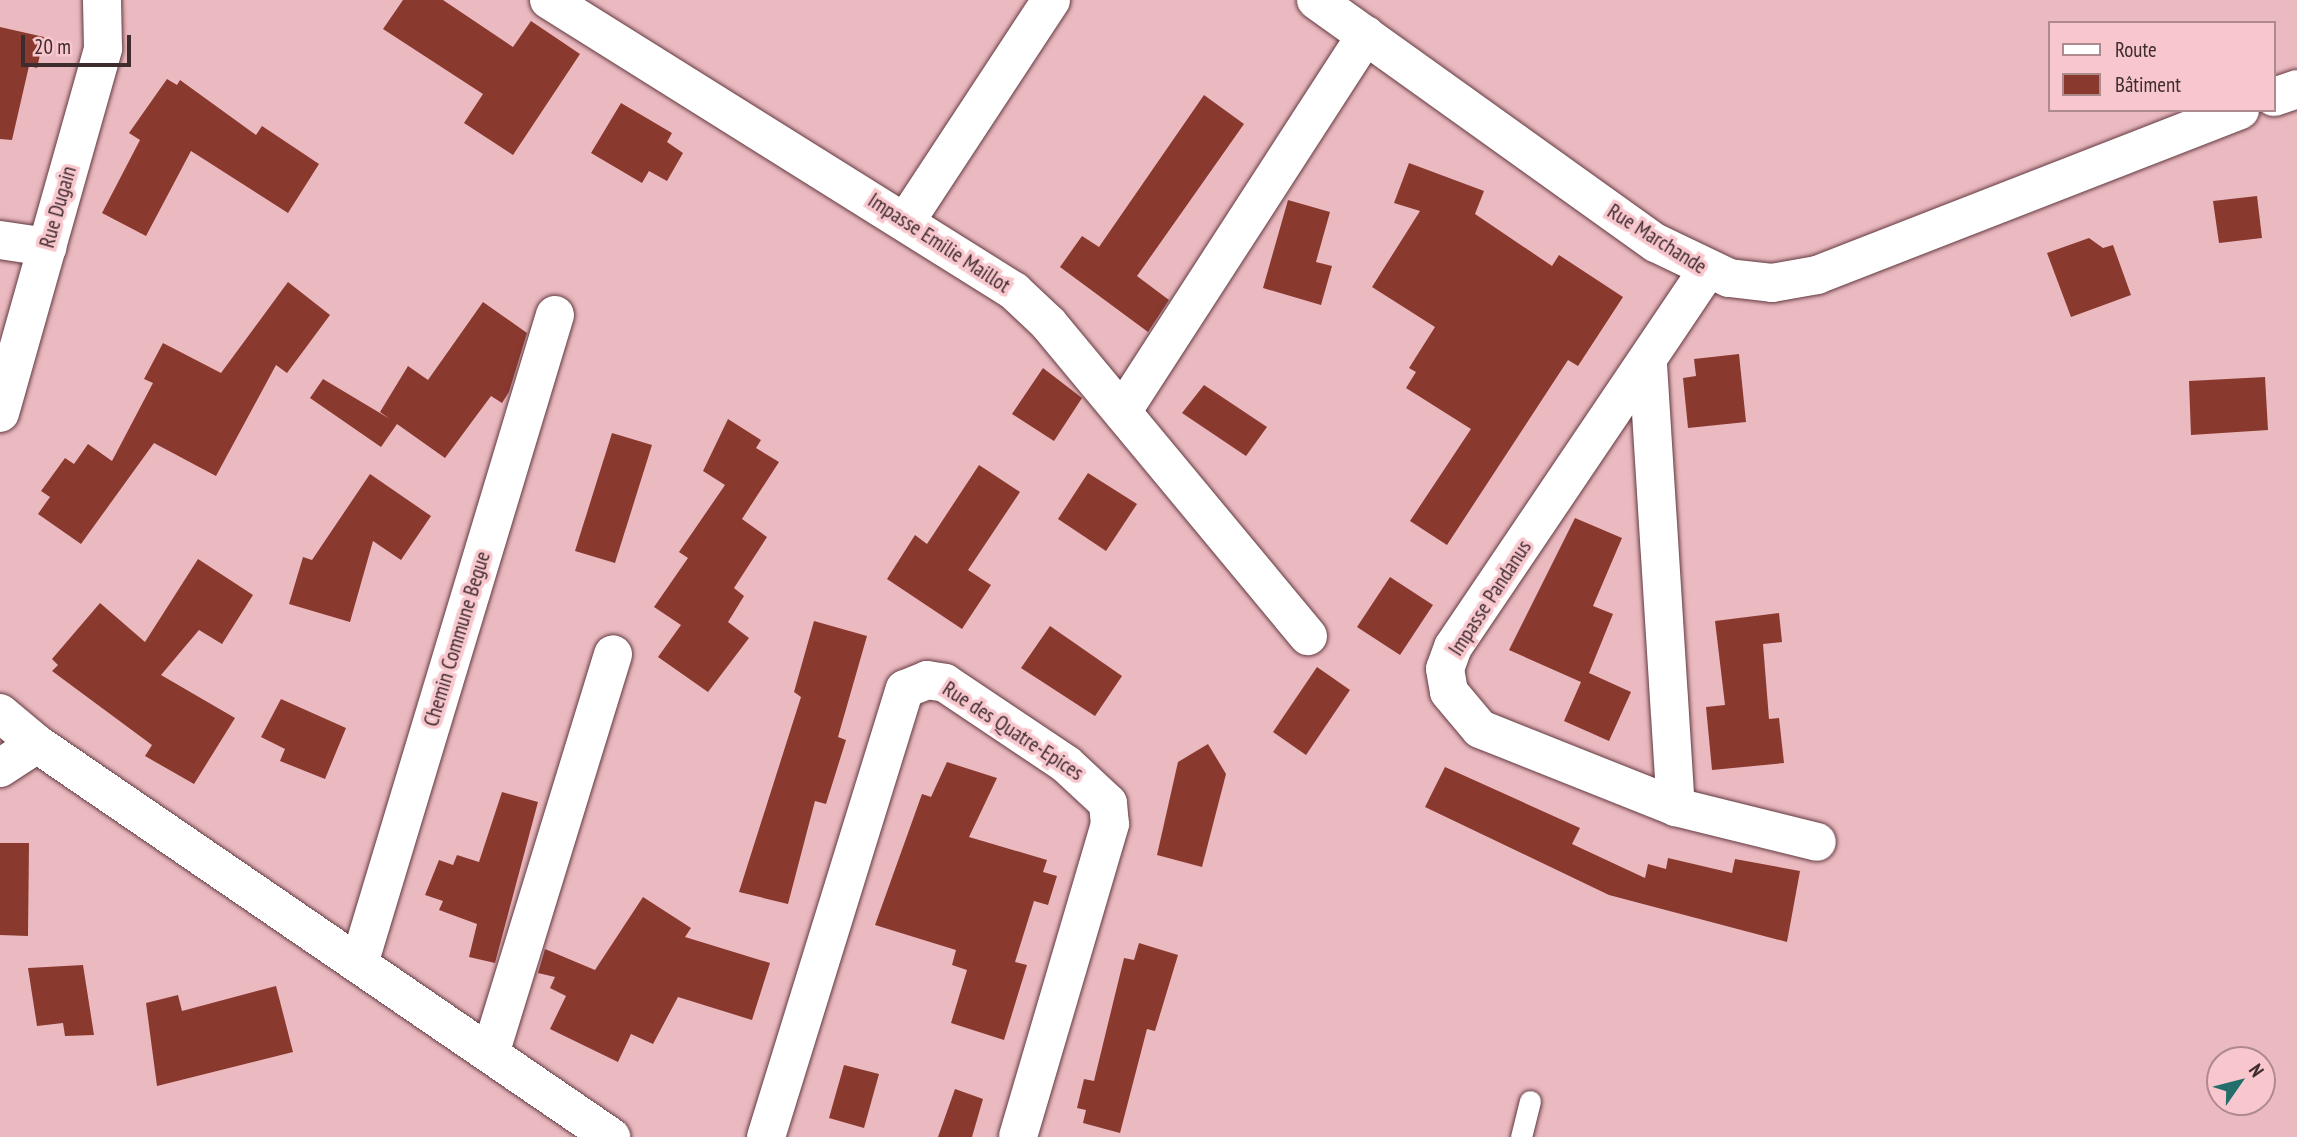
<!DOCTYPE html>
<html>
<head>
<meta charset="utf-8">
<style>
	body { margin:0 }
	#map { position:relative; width:2297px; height:1137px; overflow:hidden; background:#ebbac0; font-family:"PT Sans Narrow",sans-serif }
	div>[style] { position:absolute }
	.building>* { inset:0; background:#89392e }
	.roads { filter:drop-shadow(0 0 2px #623a40) drop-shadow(0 0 2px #623a40) }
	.service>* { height:21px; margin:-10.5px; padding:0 10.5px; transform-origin:10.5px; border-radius:10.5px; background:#fff }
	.minor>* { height:38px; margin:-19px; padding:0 19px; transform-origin:19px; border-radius:19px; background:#fff }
	.tertiary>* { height:38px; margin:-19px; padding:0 19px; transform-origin:19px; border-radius:19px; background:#fff }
	.secondary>* { height:38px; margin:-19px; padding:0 19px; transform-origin:19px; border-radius:19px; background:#fff }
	span { translate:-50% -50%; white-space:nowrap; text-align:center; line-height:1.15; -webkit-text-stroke:7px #f8c7cd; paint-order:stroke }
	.street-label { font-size:21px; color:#3e2b2e }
	.legend { position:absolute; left:2048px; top:21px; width:228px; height:91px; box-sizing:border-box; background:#f8c7cd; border:2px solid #ae898d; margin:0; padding:9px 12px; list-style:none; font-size:21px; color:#3e2b2e }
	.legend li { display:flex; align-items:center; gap:14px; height:35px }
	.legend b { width:35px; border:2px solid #ae898d }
	.north { position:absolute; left:2206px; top:1046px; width:70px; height:70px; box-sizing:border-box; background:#f8c7cd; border:2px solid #ae898d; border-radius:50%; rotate:55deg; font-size:19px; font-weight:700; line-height:28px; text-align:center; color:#3e2b2e }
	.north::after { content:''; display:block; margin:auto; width:24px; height:32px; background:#236e6a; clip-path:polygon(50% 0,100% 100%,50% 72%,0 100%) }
	.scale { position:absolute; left:21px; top:35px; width:110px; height:32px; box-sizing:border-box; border:4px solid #3e2b2e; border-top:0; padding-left:9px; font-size:21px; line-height:24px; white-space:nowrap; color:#3e2b2e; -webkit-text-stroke:5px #f8c7cd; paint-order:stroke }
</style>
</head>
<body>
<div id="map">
	<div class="building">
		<i style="clip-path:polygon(403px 0,443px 0,513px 47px,531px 21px,580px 54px,513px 155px,464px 123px,483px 94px,383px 29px)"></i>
		<i style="clip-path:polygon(0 27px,44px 37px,37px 68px,29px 66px,12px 140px,0 139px)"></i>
		<i style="clip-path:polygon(167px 79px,177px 85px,180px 80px,256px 135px,262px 126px,319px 164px,288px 213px,191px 151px,146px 236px,102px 213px,140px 140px,129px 133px)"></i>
		<i style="clip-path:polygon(1204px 95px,1244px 124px,1137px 276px,1169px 300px,1148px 332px,1060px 267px,1082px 236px,1099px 247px)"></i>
		<i style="clip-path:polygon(621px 103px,672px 133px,667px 142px,683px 153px,667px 181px,649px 171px,642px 183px,591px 153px)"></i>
		<i style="clip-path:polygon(1409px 163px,1484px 191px,1475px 214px,1552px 266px,1559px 255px,1623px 297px,1578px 366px,1568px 360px,1447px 545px,1410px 521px,1471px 429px,1406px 388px,1416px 372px,1409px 368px,1435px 327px,1372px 287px,1420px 211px,1394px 203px)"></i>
		<i style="clip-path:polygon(2257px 196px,2262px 238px,2219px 243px,2213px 201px)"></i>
		<i style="clip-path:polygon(1288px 200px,1330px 212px,1316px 262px,1332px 266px,1321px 305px,1263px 288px)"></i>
		<i style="clip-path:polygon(2089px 238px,2103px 248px,2113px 245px,2131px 295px,2071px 317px,2047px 253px)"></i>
		<i style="clip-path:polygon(288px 282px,330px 315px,287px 373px,276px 365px,216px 476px,154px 443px,81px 544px,38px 514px,50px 497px,41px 491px,65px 458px,74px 464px,88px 444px,112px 461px,153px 383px,144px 379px,163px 343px,221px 373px)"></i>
		<i style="clip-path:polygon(483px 302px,527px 333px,509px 392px,502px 403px,491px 396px,445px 458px,397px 424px,381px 447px,310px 398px,323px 379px,390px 419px,380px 412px,408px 366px,428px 380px)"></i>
		<i style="clip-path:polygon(1739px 354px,1746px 422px,1688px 428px,1683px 378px,1696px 376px,1694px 359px)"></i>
		<i style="clip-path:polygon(1043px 368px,1082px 398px,1054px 441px,1012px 414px)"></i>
		<i style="clip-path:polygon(2265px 377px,2268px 430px,2191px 435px,2189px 381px)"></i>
		<i style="clip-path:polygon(1204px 385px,1267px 427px,1246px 456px,1182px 413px)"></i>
		<i style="clip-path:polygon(728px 419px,761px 440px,756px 448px,779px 462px,742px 519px,767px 537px,734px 588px,744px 596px,728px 622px,749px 638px,708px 692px,658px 657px,681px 625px,654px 607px,688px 558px,679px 552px,725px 485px,703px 471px)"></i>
		<i style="clip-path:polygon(612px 433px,652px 445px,615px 563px,575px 551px)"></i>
		<i style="clip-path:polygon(979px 465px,1020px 492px,968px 570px,991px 585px,962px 629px,887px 579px,915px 535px,927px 544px)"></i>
		<i style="clip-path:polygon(1088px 473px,1137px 504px,1106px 551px,1058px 519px)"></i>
		<i style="clip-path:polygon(370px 474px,431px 516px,401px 560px,373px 541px,350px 622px,289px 604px,303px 557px,312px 560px)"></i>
		<i style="clip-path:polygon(1575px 518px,1622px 538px,1593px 606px,1613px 614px,1589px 673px,1631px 692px,1609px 741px,1564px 721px,1581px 682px,1509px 650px)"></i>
		<i style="clip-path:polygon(198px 559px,253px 595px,222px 644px,199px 630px,161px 675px,235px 718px,194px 784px,145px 756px,152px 745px,52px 671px,58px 665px,52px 659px,100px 603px,145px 642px)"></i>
		<i style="clip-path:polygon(1390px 577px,1433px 605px,1400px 655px,1357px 627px)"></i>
		<i style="clip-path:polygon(1779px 613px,1782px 642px,1763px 644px,1769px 719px,1779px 718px,1784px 763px,1712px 770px,1706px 707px,1725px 705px,1715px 621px)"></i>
		<i style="clip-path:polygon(814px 621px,867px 636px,838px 737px,846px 740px,826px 804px,815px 801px,788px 904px,739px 892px,801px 697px,794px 692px)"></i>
		<i style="clip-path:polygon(1050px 626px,1122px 676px,1095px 716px,1021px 668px)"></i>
		<i style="clip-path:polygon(1317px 667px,1350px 690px,1306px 755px,1273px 732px)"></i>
		<i style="clip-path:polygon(281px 699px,346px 728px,325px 779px,280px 761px,285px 749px,261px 737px)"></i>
		<i style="clip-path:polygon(1208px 744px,1226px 774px,1202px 867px,1157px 855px,1178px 762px)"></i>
		<i style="clip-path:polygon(947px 762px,997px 778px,969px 837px,1047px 860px,1043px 872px,1057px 876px,1048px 905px,1034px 901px,1015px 962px,1027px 965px,1004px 1040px,951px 1023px,967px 970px,952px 965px,956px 950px,875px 925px,922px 794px,931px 797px)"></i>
		<i style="clip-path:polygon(1445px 767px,1580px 828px,1572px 844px,1645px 878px,1648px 864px,1666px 869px,1668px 858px,1732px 873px,1735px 859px,1800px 871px,1787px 942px,1609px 895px,1425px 807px)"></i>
		<i style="clip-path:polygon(502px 792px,538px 802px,495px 963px,469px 957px,477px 924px,439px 910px,443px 901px,425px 895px,439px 860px,453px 865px,457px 855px,479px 862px)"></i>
		<i style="clip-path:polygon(0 843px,29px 843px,28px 936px,0 935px)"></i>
		<i style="clip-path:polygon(643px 897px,691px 928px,685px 937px,770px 963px,752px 1020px,678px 997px,653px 1044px,631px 1034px,618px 1062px,550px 1029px,566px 996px,550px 988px,555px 977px,538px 973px,545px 949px,595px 970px)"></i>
		<i style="clip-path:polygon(1139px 943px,1178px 955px,1155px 1031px,1147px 1029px,1120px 1133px,1083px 1123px,1086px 1110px,1077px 1108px,1084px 1079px,1094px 1081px,1124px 958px,1134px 960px)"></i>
		<i style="clip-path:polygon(83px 965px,94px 1035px,65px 1036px,63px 1023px,37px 1026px,28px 968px)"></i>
		<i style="clip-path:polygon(276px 986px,293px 1052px,157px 1086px,146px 1003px,178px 995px,182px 1011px)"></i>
		<i style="clip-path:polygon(844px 1065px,879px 1074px,864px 1128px,829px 1118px)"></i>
		<i style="clip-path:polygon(955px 1089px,983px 1099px,972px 1137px,938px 1137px)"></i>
	</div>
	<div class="roads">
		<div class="service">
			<i style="left:1521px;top:1137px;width:37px;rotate:-76deg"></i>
		</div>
		<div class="minor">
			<i style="left:549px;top:0;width:549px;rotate:32.04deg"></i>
			<i style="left:1014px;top:291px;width:47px;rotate:43.3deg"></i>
			<i style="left:1048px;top:323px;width:407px;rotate:50.3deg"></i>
			<i style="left:906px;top:221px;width:264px;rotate:-56.7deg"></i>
			<i style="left:0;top:240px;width:48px;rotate:8.5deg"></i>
			<i style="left:1706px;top:272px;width:452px;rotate:124deg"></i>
			<i style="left:1453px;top:647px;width:23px;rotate:110deg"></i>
			<i style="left:1445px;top:669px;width:23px;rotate:80deg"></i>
			<i style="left:1449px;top:692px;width:48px;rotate:50deg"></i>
			<i style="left:1480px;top:729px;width:211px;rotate:21.7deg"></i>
			<i style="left:1676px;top:807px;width:145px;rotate:13.9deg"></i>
			<i style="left:1648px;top:365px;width:443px;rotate:86.4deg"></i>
			<i style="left:1122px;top:412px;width:449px;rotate:-57.1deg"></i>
			<i style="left:0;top:413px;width:379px;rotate:-74.2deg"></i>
			<i style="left:103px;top:48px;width:48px;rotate:-91.2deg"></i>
			<i style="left:0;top:713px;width:48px;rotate:40deg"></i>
			<i style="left:359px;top:964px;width:678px;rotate:-73.2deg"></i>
			<i style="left:491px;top:1051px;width:415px;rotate:-72.9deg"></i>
			<i style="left:766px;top:1137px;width:469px;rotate:-72.8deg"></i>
			<i style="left:905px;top:689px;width:24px;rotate:-22deg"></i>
			<i style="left:927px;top:680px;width:18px;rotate:9deg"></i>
			<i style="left:945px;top:683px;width:146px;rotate:33.8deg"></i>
			<i style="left:1066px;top:764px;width:57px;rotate:42.9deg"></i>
			<i style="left:1108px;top:803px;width:21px;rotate:85deg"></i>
			<i style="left:1110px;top:824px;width:326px;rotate:106.4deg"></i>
		</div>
		<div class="tertiary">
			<i style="left:0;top:768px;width:44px;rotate:-33deg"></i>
			<i style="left:37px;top:744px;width:696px;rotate:34.4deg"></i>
		</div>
		<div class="secondary">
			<i style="left:1316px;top:0;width:418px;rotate:35.6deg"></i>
			<i style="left:1656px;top:243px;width:81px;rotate:25.6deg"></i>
			<i style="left:1729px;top:278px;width:43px;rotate:6.6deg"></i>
			<i style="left:1772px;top:283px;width:46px;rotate:-10.1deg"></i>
			<i style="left:1817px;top:275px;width:454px;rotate:-21.3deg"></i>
			<i style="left:2274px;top:97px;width:24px;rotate:-19deg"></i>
		</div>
	</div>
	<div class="street-label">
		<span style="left:58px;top:207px;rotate:-74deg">Rue Dugain</span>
		<span style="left:1657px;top:239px;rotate:32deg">Rue Marchande</span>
		<span style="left:939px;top:243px;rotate:33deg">Impasse Emilie Maillot</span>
		<span style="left:1490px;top:598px;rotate:-57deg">Impasse Pandanus</span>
		<span style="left:457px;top:639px;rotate:-73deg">Chemin Commune Begue</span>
		<span style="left:1013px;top:731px;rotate:33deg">Rue des Quatre-Epices</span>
	</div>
	<ul class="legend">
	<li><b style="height:9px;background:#fff"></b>Route</li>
	<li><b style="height:19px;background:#89392e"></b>Bâtiment</li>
	</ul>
	<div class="north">N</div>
	<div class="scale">20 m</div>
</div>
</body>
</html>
